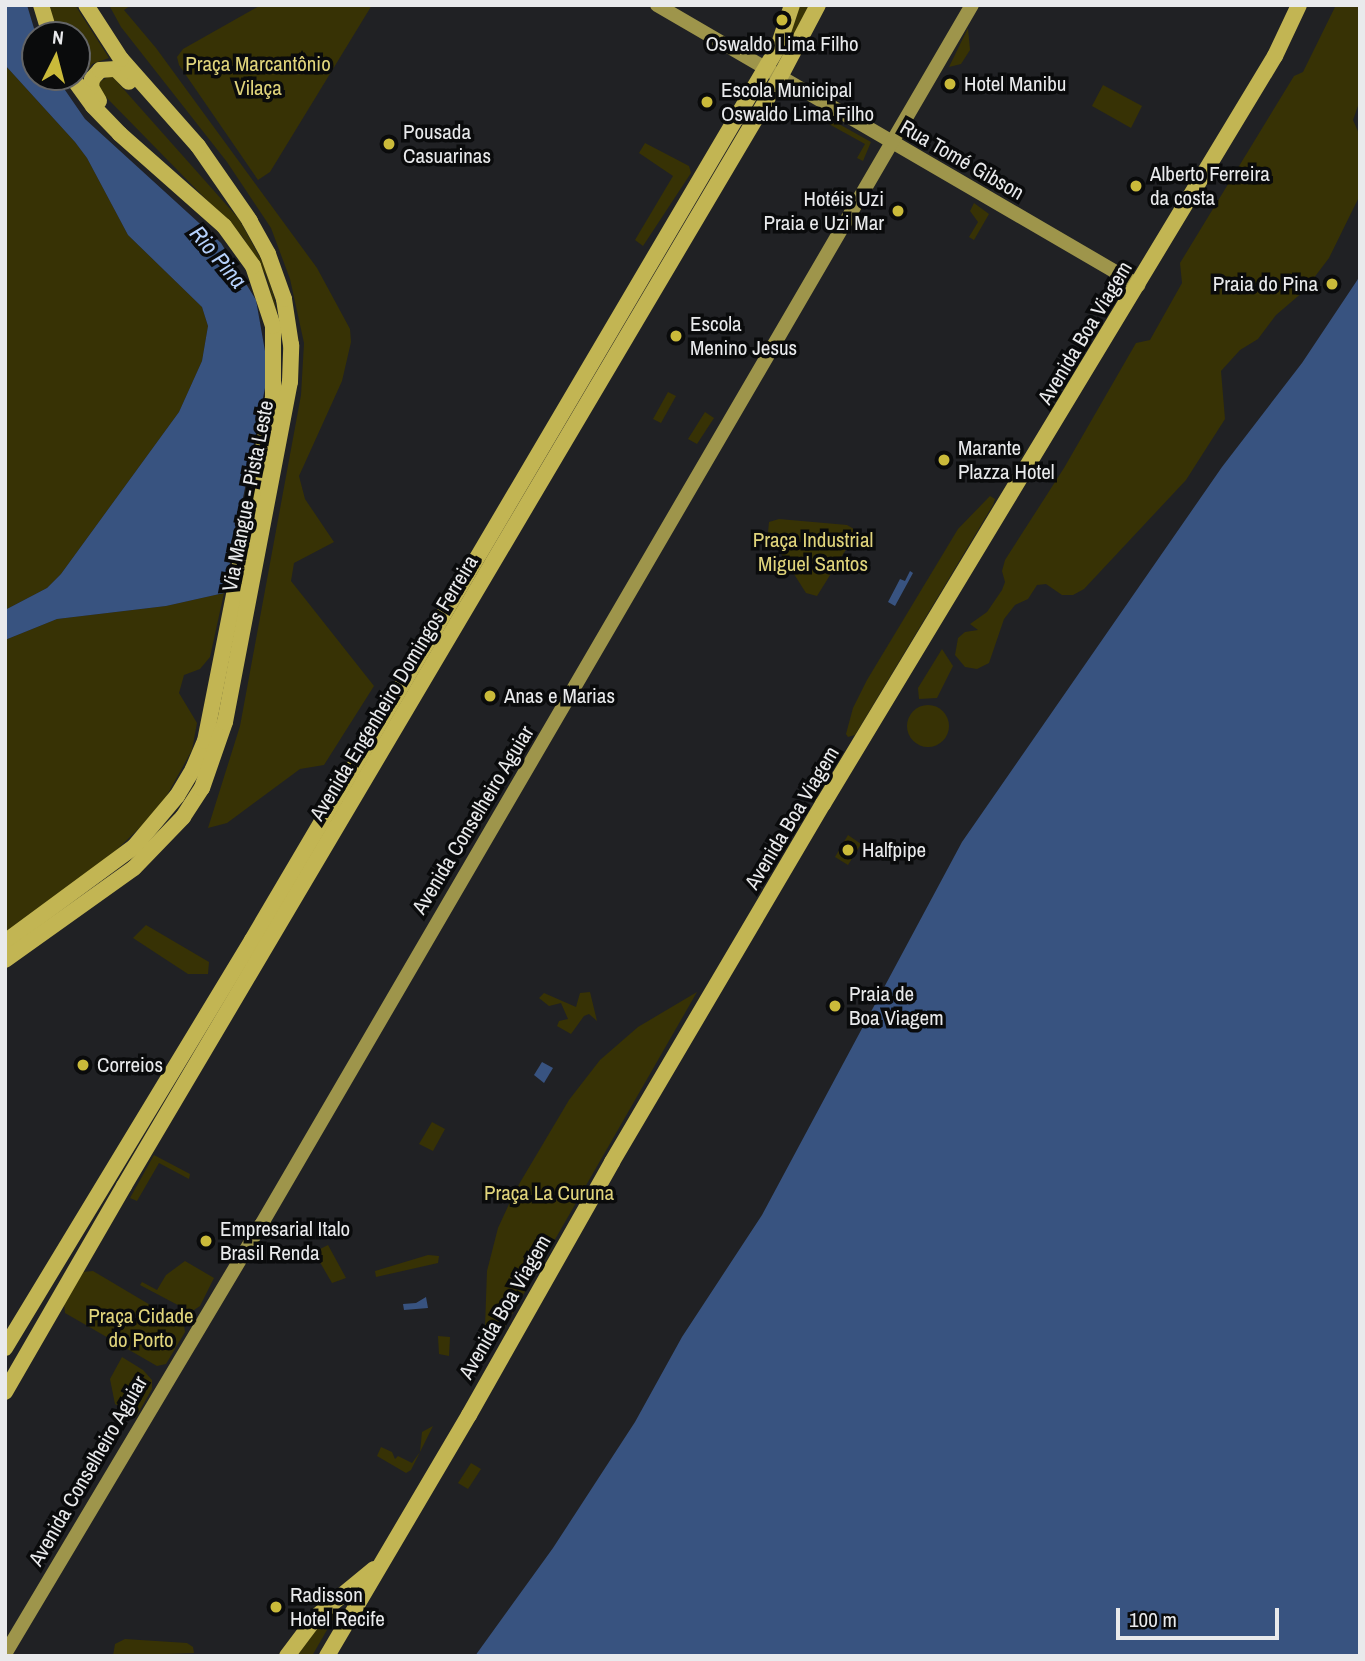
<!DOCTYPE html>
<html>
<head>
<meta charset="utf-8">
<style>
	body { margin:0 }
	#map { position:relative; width:1365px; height:1661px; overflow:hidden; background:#202124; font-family:"Archivo Narrow",sans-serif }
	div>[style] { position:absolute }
	.green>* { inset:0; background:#373205 }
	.round { border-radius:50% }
	.water>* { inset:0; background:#385380 }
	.secondary>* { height:14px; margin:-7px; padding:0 7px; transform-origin:7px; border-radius:7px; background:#9e954b }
	.primary>* { height:16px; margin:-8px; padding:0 8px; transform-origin:8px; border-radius:8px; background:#c2b553 }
	.dots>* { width:19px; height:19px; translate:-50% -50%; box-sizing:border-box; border:4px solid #0a0b0c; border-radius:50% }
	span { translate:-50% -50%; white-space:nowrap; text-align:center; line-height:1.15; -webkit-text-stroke:7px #0a0b0c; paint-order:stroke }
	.poi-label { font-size:21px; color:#e9eaec }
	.left { translate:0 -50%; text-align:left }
	.right { translate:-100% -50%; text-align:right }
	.park-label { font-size:21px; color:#e0d47b }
	.street-label { font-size:21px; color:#e9eaec }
	.water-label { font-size:23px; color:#b6d1fc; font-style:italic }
	.frame { position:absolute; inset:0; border:7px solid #e9eaec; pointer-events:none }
	.north { position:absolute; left:21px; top:21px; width:70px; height:70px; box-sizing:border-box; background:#0a0b0c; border:2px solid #636466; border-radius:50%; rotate:6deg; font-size:19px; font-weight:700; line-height:28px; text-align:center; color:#e9eaec }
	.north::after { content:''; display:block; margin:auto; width:24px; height:32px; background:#caba3a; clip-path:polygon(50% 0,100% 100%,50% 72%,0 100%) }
	.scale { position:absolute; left:1116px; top:1608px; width:163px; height:32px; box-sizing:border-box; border:4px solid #e9eaec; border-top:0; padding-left:9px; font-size:21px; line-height:24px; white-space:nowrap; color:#e9eaec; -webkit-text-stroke:5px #0a0b0c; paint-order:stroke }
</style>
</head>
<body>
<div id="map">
	<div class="green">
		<i style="clip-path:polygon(48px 5px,75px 5px,109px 58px,92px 64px,81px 80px,77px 73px,77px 35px,58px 35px)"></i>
		<i style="clip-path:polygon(109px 5px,131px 5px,124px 10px,156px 48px,317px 268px,350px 329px,351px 342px,342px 381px,299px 476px,305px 499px,334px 542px,294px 563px,291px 581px,374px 686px,324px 765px,300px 769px,227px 823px,208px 828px,240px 726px,301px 395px,304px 343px,290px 279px,271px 228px,227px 162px,121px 27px)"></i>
		<i style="clip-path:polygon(261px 5px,372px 5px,270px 172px,258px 180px,179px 65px,177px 57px,183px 49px)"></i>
		<i style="clip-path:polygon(800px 5px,811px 5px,783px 55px,780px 53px)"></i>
		<i style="clip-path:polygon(1336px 5px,1360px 5px,1360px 100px,1353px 120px,1360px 136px,1360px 195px,1329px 258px,1304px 291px,1276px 315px,1258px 339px,1240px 350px,1221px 371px,1225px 419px,1186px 480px,1084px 589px,1073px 595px,1062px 595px,1046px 584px,1037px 585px,1028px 599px,1015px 605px,1004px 619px,989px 663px,977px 669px,965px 667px,955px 655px,958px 638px,965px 632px,978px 630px,970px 624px,987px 612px,1002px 590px,1005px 582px,1002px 571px,1005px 560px,1064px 468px,1136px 343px,1150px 340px,1182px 283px,1180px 263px,1294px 76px,1303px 72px)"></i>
		<i style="clip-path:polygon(968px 28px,970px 50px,961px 64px,949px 67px)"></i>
		<i style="clip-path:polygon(5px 65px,75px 142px,87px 158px,128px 235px,202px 307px,208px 326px,202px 361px,179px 412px,61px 574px,47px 588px,5px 610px)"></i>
		<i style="clip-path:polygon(111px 75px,239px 219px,263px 263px,274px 297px,278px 318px,266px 275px,242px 236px,100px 91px,98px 83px)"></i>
		<i style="clip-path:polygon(1103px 85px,1142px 106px,1131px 128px,1092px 106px)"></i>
		<i style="clip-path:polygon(830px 119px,871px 142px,863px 161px,857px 158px,865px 144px,827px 123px)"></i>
		<i style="clip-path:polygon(645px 143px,689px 166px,691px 173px,643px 246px,635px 240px,673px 176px,639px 153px)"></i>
		<i style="clip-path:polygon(974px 203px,989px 214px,974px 240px,969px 237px,978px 222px,970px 211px)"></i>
		<i style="clip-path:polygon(668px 392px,676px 396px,661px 423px,653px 419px)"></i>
		<i style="clip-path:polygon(705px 412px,714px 418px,697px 444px,688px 439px)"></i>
		<i style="clip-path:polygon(990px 496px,995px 499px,993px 505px,855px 735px,848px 737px,846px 734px,853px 708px,867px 680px,958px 529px)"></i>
		<i style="clip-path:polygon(779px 519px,847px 525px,854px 529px,855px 535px,817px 596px,806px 593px,768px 533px,769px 522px)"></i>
		<i style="clip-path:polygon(224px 593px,210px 657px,200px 669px,184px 675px,179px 693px,197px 723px,192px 750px,160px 808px,101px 865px,5px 934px,5px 640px,57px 619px,166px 606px)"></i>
		<i style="clip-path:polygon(942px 649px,953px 666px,937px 698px,919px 699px,918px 688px)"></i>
		<i class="round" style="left:907px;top:705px;width:42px;height:42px"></i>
		<i style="clip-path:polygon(848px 835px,861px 844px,848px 865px,835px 857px)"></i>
		<i style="clip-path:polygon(146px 925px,209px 962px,208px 974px,188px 974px,133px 938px)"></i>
		<i style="clip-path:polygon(590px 992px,597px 1021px,589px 1014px,584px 1016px,571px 1034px,557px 1026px,559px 1021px,568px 1019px,561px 1003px,549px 1006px,539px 998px,544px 993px,576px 1007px,580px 993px)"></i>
		<i style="clip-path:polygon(697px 992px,491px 1351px,484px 1356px,487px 1271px,498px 1228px,515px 1191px,569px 1100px,600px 1060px,638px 1027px)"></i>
		<i style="clip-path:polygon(432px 1122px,445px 1129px,433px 1151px,419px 1144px)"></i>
		<i style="clip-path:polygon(154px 1155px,190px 1174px,189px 1179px,159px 1163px,137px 1201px,130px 1198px)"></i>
		<i style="clip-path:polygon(328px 1245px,346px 1278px,332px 1283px,314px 1252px)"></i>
		<i style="clip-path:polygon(428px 1255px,439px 1256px,438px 1263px,376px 1277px,375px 1271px)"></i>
		<i style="clip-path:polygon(185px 1261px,214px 1278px,200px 1306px,191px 1312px,140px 1285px,142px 1282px,157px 1290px,166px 1275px)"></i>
		<i style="clip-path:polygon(93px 1271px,184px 1325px,185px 1332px,166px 1364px,157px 1366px,65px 1313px,64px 1303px,82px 1272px)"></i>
		<i style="clip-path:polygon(438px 1336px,450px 1337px,449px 1356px,439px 1354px)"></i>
		<i style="clip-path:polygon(122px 1357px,143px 1370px,152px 1380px,152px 1389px,136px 1417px,115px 1404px,110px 1379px)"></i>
		<i style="clip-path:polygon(433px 1426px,411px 1470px,406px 1473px,377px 1456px,381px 1447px,392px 1452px,395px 1459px,398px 1456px,412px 1463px,420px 1452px,422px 1432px)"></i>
		<i style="clip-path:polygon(471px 1463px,481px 1469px,468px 1489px,458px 1483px)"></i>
		<i style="clip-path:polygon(335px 1611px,335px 1616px,312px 1656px,290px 1656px,302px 1636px)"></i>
		<i style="clip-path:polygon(125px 1639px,187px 1643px,193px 1647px,194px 1653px,113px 1656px,115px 1644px)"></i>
	</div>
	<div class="water">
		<i style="clip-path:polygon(5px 5px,27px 5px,36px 35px,35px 77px,56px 77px,85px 119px,221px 243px,256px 300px,265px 351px,265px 388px,224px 593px,166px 606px,57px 619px,5px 640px,5px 610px,47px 588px,61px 574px,179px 412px,202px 361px,208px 326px,202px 307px,128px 235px,87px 158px,75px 142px,5px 65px)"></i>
		<i style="clip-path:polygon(1360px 276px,1360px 1656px,475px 1656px,553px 1548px,635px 1422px,682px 1337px,762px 1215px,962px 842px,1222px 467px,1302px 363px)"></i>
		<i style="clip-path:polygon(910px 571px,913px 573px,895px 606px,888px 602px,900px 579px,905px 581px)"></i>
		<i style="clip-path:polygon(542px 1062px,553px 1068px,544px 1083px,534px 1075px)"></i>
		<i style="clip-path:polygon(426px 1297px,428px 1308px,404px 1310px,403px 1304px,416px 1303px)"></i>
	</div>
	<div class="secondary">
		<i style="left:657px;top:5px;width:557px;rotate:30.2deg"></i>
		<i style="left:5px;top:1654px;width:500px;rotate:-59.2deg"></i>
		<i style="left:261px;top:1225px;width:1412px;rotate:-59.77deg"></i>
	</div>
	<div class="primary">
		<i style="left:41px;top:5px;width:31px;rotate:73deg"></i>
		<i style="left:99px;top:101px;width:16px;rotate:-120deg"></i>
		<i style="left:91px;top:87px;width:8px;rotate:-83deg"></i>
		<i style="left:92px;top:79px;width:12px;rotate:-48deg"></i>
		<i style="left:100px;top:70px;width:16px;rotate:-4deg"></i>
		<i style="left:116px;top:69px;width:18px;rotate:45deg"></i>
		<i style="left:5px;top:942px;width:160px;rotate:-36.4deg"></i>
		<i style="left:134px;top:847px;width:67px;rotate:-49.9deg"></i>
		<i style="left:177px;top:796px;width:31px;rotate:-59deg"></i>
		<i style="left:193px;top:769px;width:30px;rotate:-67deg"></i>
		<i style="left:205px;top:741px;width:350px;rotate:-78.8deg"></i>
		<i style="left:273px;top:398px;width:72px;rotate:-90deg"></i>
		<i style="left:273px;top:326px;width:63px;rotate:-108.4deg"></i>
		<i style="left:253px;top:266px;width:49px;rotate:-125.9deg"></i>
		<i style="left:224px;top:226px;width:139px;rotate:-138.5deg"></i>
		<i style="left:120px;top:134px;width:39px;rotate:-134deg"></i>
		<i style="left:93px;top:106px;width:36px;rotate:-126deg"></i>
		<i style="left:5px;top:960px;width:158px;rotate:-35.5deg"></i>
		<i style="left:134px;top:868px;width:71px;rotate:-46.1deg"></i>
		<i style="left:183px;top:817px;width:35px;rotate:-57deg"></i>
		<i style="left:202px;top:788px;width:70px;rotate:-70.8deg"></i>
		<i style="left:225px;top:722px;width:346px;rotate:-79.2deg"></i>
		<i style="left:290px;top:382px;width:37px;rotate:-88deg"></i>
		<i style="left:291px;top:345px;width:47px;rotate:-98.7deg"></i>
		<i style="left:284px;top:299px;width:48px;rotate:-109.6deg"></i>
		<i style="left:268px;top:254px;width:38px;rotate:-119deg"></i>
		<i style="left:250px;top:221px;width:91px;rotate:-124.7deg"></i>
		<i style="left:198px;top:146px;width:116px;rotate:-131.5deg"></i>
		<i style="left:121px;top:59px;width:64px;rotate:-122.9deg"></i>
		<i style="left:5px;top:1348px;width:477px;rotate:-58.8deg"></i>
		<i style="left:252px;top:940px;width:1036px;rotate:-59.5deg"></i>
		<i style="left:778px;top:47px;width:44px;rotate:-71.6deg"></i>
		<i style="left:5px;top:1392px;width:238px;rotate:-60deg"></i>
		<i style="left:124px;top:1186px;width:1288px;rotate:-59.39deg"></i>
		<i style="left:780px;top:77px;width:81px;rotate:-62.2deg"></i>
		<i style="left:287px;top:1656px;width:50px;rotate:-53.1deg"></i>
		<i style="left:317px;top:1616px;width:74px;rotate:-39.5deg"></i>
		<i style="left:327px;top:1656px;width:280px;rotate:-59.5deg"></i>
		<i style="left:469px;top:1415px;width:291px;rotate:-60.5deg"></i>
		<i style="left:612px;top:1162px;width:416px;rotate:-59.5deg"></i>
		<i style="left:823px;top:804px;width:874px;rotate:-58.86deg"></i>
		<i style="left:1275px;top:56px;width:56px;rotate:-64.8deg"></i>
	</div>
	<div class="dots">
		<i style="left:782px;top:20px;background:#caba3a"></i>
		<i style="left:950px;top:84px;background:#caba3a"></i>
		<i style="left:707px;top:102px;background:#caba3a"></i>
		<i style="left:389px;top:144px;background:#caba3a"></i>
		<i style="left:1136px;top:186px;background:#caba3a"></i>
		<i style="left:898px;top:211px;background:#caba3a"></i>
		<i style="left:1332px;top:284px;background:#caba3a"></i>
		<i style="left:676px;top:336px;background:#caba3a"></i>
		<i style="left:944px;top:460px;background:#caba3a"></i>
		<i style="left:490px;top:696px;background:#caba3a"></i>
		<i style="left:848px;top:850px;background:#caba3a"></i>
		<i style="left:835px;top:1006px;background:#caba3a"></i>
		<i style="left:83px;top:1065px;background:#caba3a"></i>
		<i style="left:206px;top:1241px;background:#caba3a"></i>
		<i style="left:276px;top:1607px;background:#caba3a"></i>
	</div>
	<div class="poi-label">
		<span style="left:782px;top:44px">Oswaldo Lima Filho</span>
		<span class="left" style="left:964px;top:84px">Hotel Manibu</span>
		<span class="left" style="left:721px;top:102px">Escola Municipal<br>Oswaldo Lima Filho</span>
		<span class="left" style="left:403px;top:144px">Pousada<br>Casuarinas</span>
		<span class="left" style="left:1150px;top:186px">Alberto Ferreira<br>da costa</span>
		<span class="right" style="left:884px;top:211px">Hotéis Uzi<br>Praia e Uzi Mar</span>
		<span class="right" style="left:1318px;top:284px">Praia do Pina</span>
		<span class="left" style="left:690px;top:336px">Escola<br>Menino Jesus</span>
		<span class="left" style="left:958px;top:460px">Marante<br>Plazza Hotel</span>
		<span class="left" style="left:504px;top:696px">Anas e Marias</span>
		<span class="left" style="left:862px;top:850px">Halfpipe</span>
		<span class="left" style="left:849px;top:1006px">Praia de<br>Boa Viagem</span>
		<span class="left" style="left:97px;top:1065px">Correios</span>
		<span class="left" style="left:220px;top:1241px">Empresarial Italo<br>Brasil Renda</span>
		<span class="left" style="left:290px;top:1607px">Radisson<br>Hotel Recife</span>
	</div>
	<div class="park-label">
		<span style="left:258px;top:76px">Praça Marcantônio<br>Vilaça</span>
		<span style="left:813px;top:552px">Praça Industrial<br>Miguel Santos</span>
		<span style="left:549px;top:1193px">Praça La Curuna</span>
		<span style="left:141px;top:1328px">Praça Cidade<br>do Porto</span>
	</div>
	<div class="street-label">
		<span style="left:962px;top:160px;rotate:30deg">Rua Tomé Gibson</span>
		<span style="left:1085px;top:333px;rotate:-59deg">Avenida Boa Viagem</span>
		<span style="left:248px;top:496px;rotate:-79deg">Via Mangue - Pista Leste</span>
		<span style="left:394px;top:688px;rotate:-59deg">Avenida Engenheiro Domingos Ferreira</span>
		<span style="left:792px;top:818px;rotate:-59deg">Avenida Boa Viagem</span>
		<span style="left:473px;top:820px;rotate:-59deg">Avenida Conselheiro Aguiar</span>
		<span style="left:505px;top:1307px;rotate:-60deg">Avenida Boa Viagem</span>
		<span style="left:88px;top:1471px;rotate:-60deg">Avenida Conselheiro Aguiar</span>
	</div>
	<div class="water-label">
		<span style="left:218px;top:257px;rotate:50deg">Rio Pina</span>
	</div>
	<div class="frame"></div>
	<div class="north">N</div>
	<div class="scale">100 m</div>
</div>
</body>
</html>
